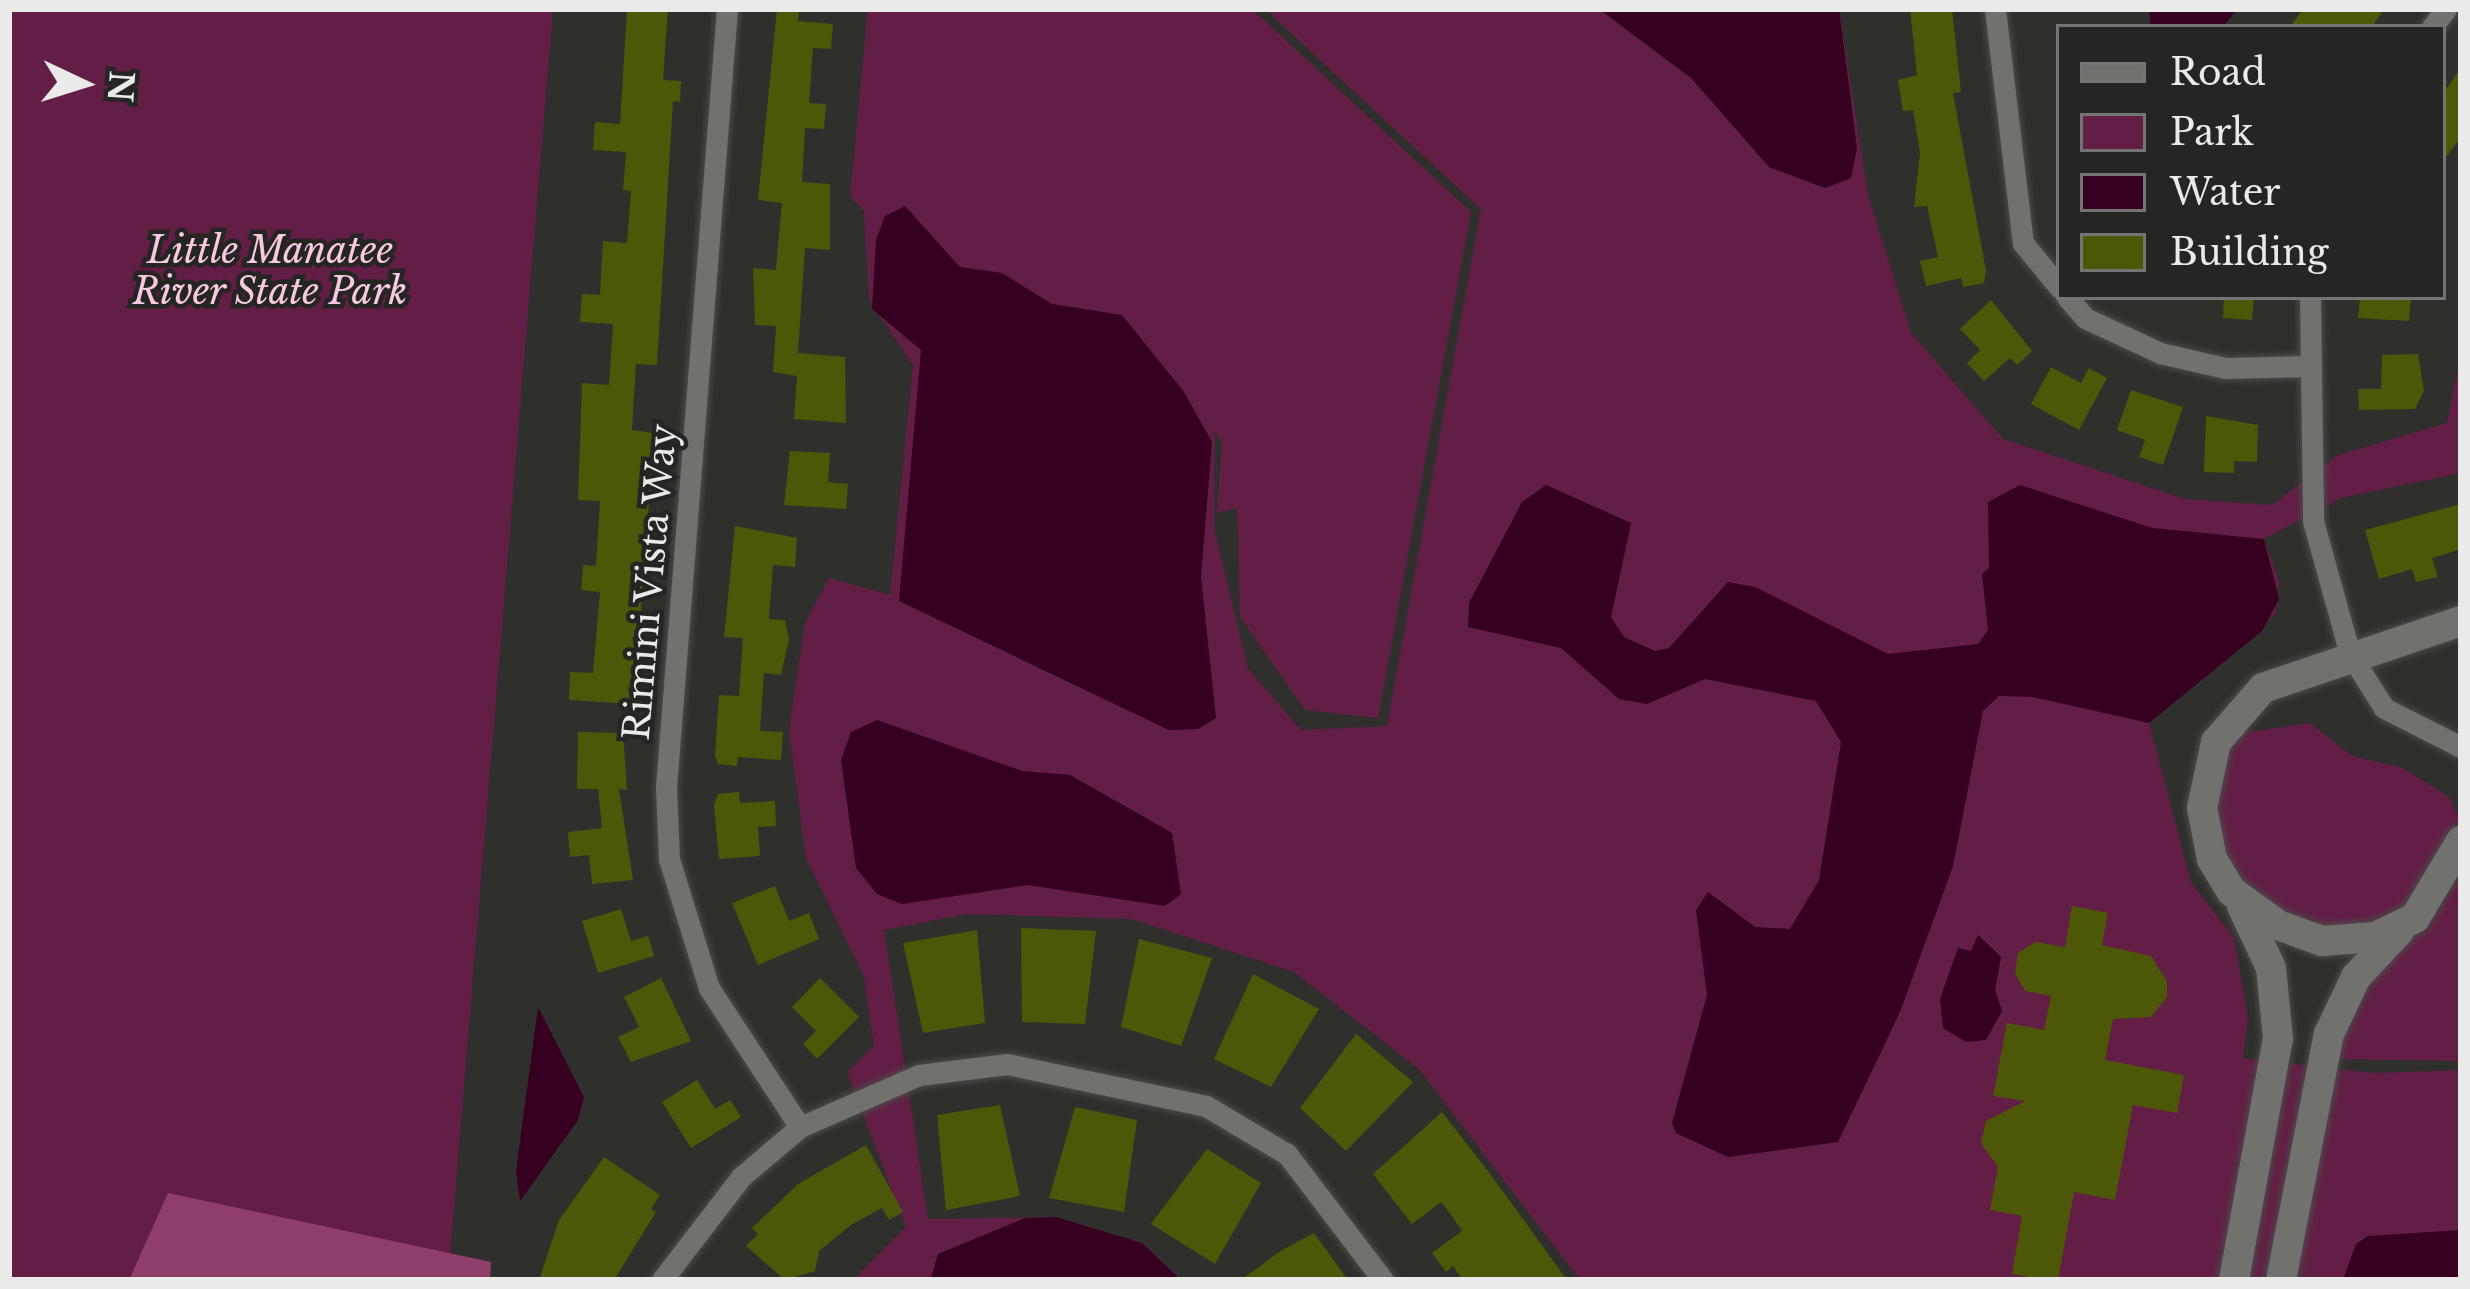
<!DOCTYPE html>
<html>
<head>
<meta charset="utf-8">
<style>
	body { margin:0 }
	#map { position:relative; width:2470px; height:1289px; overflow:hidden; background:#2f302c; font-family:"Libre Baskerville",serif }
	div>[style] { position:absolute }
	.green>* { inset:0; background:#631e45 }
	.forest>* { inset:0; background:#8e3e69 }
	.water>* { inset:0; background:#370021 }
	.building>* { inset:0; background:#4c5708 }
	.roads { filter:drop-shadow(0 0 3px #4a4b48) drop-shadow(0 0 3px #4a4b48) }
	.street>* { height:21px; margin:-10.5px; padding:0 10.5px; transform-origin:10.5px; border-radius:10.5px; background:#71726e }
	.secondary>* { height:30px; margin:-15px; padding:0 15px; transform-origin:15px; border-radius:15px; background:#71726e }
	span { translate:-50% -50%; white-space:nowrap; text-align:center; line-height:1.15; -webkit-text-stroke:9px #252623; paint-order:stroke }
	.park-label { font-size:36px; color:#f9cadf; font-style:italic }
	.street-label { font-size:36px; color:#eaebe9 }
	.frame { position:absolute; inset:0; border:12px solid #eaebe9; pointer-events:none }
	.legend { position:absolute; left:2056px; top:24px; width:390px; height:276px; box-sizing:border-box; background:#252623; border:3px solid #747572; margin:0; padding:15px 21px; list-style:none; font-size:36px; color:#eaebe9 }
	.legend li { display:flex; align-items:center; gap:24px; height:60px }
	.legend b { width:60px; border:3px solid #747572 }
	.north { position:absolute; left:24px; top:24px; width:120px; height:120px; -webkit-text-stroke:9px #252623; paint-order:stroke; rotate:94deg; font-size:33px; font-weight:700; line-height:48px; text-align:center; color:#eaebe9 }
	.north::after { content:''; display:block; margin:auto; width:42px; height:54px; background:#eaebe9; clip-path:polygon(50% 0,100% 100%,50% 72%,0 100%) }
</style>
</head>
<body>
<div id="map">
	<div class="green">
		<i style="clip-path:polygon(9px 9px,553px 9px,448px 1280px,9px 1280px)"></i>
		<i style="clip-path:polygon(868px 9px,1252px 9px,1471px 212px,1378px 718px,1305px 710px,1240px 617px,1237px 508px,1217px 513px,1222px 443px,1215px 430px,1214px 528px,1248px 669px,1301px 730px,1387px 726px,1481px 209px,1265px 9px,1839px 9px,1868px 195px,1911px 333px,2003px 439px,2185px 499px,2272px 505px,2338px 455px,2447px 423px,2461px 355px,2461px 473px,2341px 498px,2264px 539px,2279px 581px,2275px 615px,2149px 723px,2191px 882px,2234px 938px,2248px 1018px,2243px 1058px,2374px 1073px,2461px 1070px,2461px 1280px,1580px 1280px,1419px 1069px,1294px 972px,1132px 919px,967px 914px,884px 930px,928px 1219px,1056px 1217px,1142px 1243px,1181px 1280px,853px 1280px,906px 1227px,847px 1072px,874px 1046px,864px 976px,806px 858px,789px 730px,805px 623px,829px 578px,890px 595px,913px 365px,869px 299px,864px 211px,850px 196px)"></i>
		<i style="clip-path:polygon(2310px 723px,2352px 756px,2403px 768px,2449px 797px,2459px 819px,2432px 875px,2407px 910px,2385px 922px,2312px 928px,2255px 896px,2228px 865px,2216px 826px,2217px 779px,2235px 734px)"></i>
		<i style="clip-path:polygon(2461px 869px,2461px 1061px,2334px 1059px,2366px 983px,2441px 909px)"></i>
	</div>
	<div class="forest">
		<i style="clip-path:polygon(168px 1193px,491px 1262px,490px 1280px,129px 1280px)"></i>
	</div>
	<div class="water">
		<i style="clip-path:polygon(1599px 9px,1839px 9px,1857px 148px,1851px 178px,1825px 188px,1769px 167px,1691px 78px)"></i>
		<i style="clip-path:polygon(2149px 9px,2237px 9px,2223px 27px,2151px 27px)"></i>
		<i style="clip-path:polygon(905px 206px,960px 267px,1002px 273px,1052px 304px,1122px 315px,1184px 392px,1212px 442px,1201px 577px,1216px 718px,1198px 729px,1169px 730px,899px 601px,921px 350px,872px 309px,876px 240px,885px 216px)"></i>
		<i style="clip-path:polygon(1546px 485px,1631px 523px,1611px 617px,1624px 637px,1655px 651px,1669px 648px,1728px 582px,1755px 587px,1888px 654px,1978px 644px,1988px 630px,1982px 574px,1989px 568px,1988px 502px,2020px 485px,2152px 528px,2264px 539px,2279px 599px,2262px 631px,2149px 723px,2033px 697px,1999px 696px,1983px 711px,1953px 866px,1900px 1012px,1838px 1142px,1728px 1157px,1676px 1133px,1672px 1123px,1707px 995px,1696px 910px,1708px 892px,1755px 927px,1790px 929px,1819px 880px,1841px 742px,1816px 701px,1705px 679px,1647px 704px,1619px 699px,1561px 648px,1468px 627px,1469px 603px,1522px 502px)"></i>
		<i style="clip-path:polygon(877px 720px,1022px 771px,1070px 775px,1146px 818px,1172px 833px,1181px 894px,1165px 906px,1028px 885px,902px 904px,877px 894px,856px 868px,841px 760px,851px 732px)"></i>
		<i style="clip-path:polygon(1978px 935px,2001px 957px,1995px 990px,2002px 1011px,1986px 1040px,1966px 1042px,1943px 1028px,1940px 999px,1958px 948px,1971px 951px)"></i>
		<i style="clip-path:polygon(538px 1007px,584px 1097px,578px 1120px,520px 1201px,516px 1171px)"></i>
		<i style="clip-path:polygon(1056px 1217px,1142px 1243px,1181px 1280px,931px 1278px,938px 1254px,1025px 1218px)"></i>
		<i style="clip-path:polygon(2461px 1230px,2461px 1280px,2343px 1280px,2356px 1244px,2368px 1236px)"></i>
	</div>
	<div class="building">
		<i style="clip-path:polygon(627px 9px,668px 9px,663px 80px,681px 81px,680px 102px,673px 101px,657px 365px,636px 364px,632px 430px,654px 433px,634px 704px,569px 700px,570px 672px,593px 673px,600px 592px,581px 590px,583px 565px,596px 566px,600px 501px,578px 500px,582px 383px,609px 385px,613px 324px,580px 322px,582px 294px,600px 295px,603px 241px,627px 243px,631px 191px,623px 190px,626px 152px,593px 150px,595px 122px,620px 124px)"></i>
		<i style="clip-path:polygon(777px 9px,799px 11px,798px 21px,833px 24px,831px 49px,813px 48px,809px 103px,826px 104px,824px 129px,805px 128px,802px 182px,830px 184px,830px 250px,805px 248px,798px 353px,845px 357px,846px 423px,794px 419px,797px 376px,773px 372px,776px 326px,755px 325px,753px 268px,776px 270px,779px 234px,782px 203px,758px 200px)"></i>
		<i style="clip-path:polygon(1910px 9px,1952px 9px,1961px 92px,1953px 93px,1986px 271px,1984px 283px,1963px 287px,1961px 278px,1926px 286px,1920px 261px,1938px 257px,1927px 206px,1914px 207px,1920px 153px,1913px 110px,1903px 111px,1898px 80px,1917px 75px)"></i>
		<i style="clip-path:polygon(2303px 9px,2384px 9px,2372px 27px,2290px 27px)"></i>
		<i style="clip-path:polygon(2461px 68px,2461px 137px,2443px 161px,2443px 93px)"></i>
		<i style="clip-path:polygon(2224px 297px,2254px 297px,2252px 320px,2223px 318px)"></i>
		<i style="clip-path:polygon(2411px 297px,2409px 321px,2358px 318px,2360px 298px)"></i>
		<i style="clip-path:polygon(1991px 300px,2032px 351px,2017px 365px,2010px 358px,1984px 381px,1967px 363px,1980px 350px,1960px 329px)"></i>
		<i style="clip-path:polygon(2418px 354px,2424px 391px,2415px 409px,2359px 410px,2358px 389px,2381px 389px,2382px 355px)"></i>
		<i style="clip-path:polygon(2051px 367px,2081px 383px,2089px 368px,2107px 378px,2079px 430px,2031px 404px)"></i>
		<i style="clip-path:polygon(2131px 390px,2183px 407px,2163px 465px,2139px 457px,2145px 440px,2117px 430px)"></i>
		<i style="clip-path:polygon(2206px 416px,2258px 425px,2257px 462px,2234px 461px,2234px 473px,2204px 472px)"></i>
		<i style="clip-path:polygon(790px 451px,830px 453px,828px 482px,848px 484px,846px 509px,784px 505px)"></i>
		<i style="clip-path:polygon(2461px 504px,2461px 549px,2432px 558px,2438px 577px,2416px 582px,2412px 569px,2379px 579px,2365px 530px)"></i>
		<i style="clip-path:polygon(735px 526px,797px 538px,795px 567px,773px 565px,769px 619px,785px 620px,789px 639px,781px 675px,764px 673px,760px 731px,783px 732px,781px 760px,738px 757px,737px 766px,718px 764px,715px 756px,719px 695px,739px 696px,743px 638px,724px 637px)"></i>
		<i style="clip-path:polygon(578px 732px,623px 733px,627px 790px,619px 789px,633px 880px,592px 884px,589px 855px,570px 857px,568px 832px,602px 828px,598px 789px,577px 789px)"></i>
		<i style="clip-path:polygon(739px 792px,740px 803px,775px 801px,776px 826px,758px 827px,760px 856px,719px 859px,714px 805px,718px 794px)"></i>
		<i style="clip-path:polygon(775px 886px,789px 921px,809px 913px,819px 939px,758px 965px,732px 903px)"></i>
		<i style="clip-path:polygon(2072px 906px,2108px 913px,2102px 945px,2151px 956px,2167px 981px,2167px 997px,2151px 1017px,2113px 1019px,2105px 1060px,2184px 1075px,2177px 1113px,2133px 1105px,2115px 1200px,2074px 1192px,2058px 1280px,2046px 1280px,2012px 1274px,2022px 1216px,1990px 1210px,1998px 1167px,1981px 1143px,1986px 1121px,2025px 1101px,1993px 1096px,2007px 1023px,2044px 1030px,2051px 996px,2025px 991px,2015px 974px,2018px 953px,2035px 942px,2065px 947px)"></i>
		<i style="clip-path:polygon(621px 909px,631px 941px,648px 936px,654px 956px,598px 973px,582px 921px)"></i>
		<i style="clip-path:polygon(1021px 928px,1096px 931px,1085px 1024px,1022px 1022px)"></i>
		<i style="clip-path:polygon(977px 930px,985px 1023px,923px 1033px,903px 943px)"></i>
		<i style="clip-path:polygon(1139px 939px,1212px 958px,1181px 1046px,1121px 1027px)"></i>
		<i style="clip-path:polygon(1253px 974px,1319px 1009px,1271px 1087px,1214px 1059px)"></i>
		<i style="clip-path:polygon(661px 978px,691px 1041px,631px 1062px,618px 1037px,639px 1027px,624px 997px)"></i>
		<i style="clip-path:polygon(820px 978px,859px 1017px,817px 1059px,803px 1044px,816px 1031px,792px 1007px)"></i>
		<i style="clip-path:polygon(1356px 1034px,1413px 1082px,1346px 1151px,1300px 1108px)"></i>
		<i style="clip-path:polygon(697px 1080px,715px 1109px,730px 1100px,741px 1117px,691px 1148px,662px 1102px)"></i>
		<i style="clip-path:polygon(1000px 1105px,1020px 1196px,946px 1210px,937px 1115px)"></i>
		<i style="clip-path:polygon(1075px 1107px,1137px 1120px,1124px 1212px,1049px 1198px)"></i>
		<i style="clip-path:polygon(1442px 1112px,1491px 1175px,1567px 1280px,1463px 1280px,1453px 1266px,1446px 1272px,1432px 1253px,1462px 1231px,1452px 1216px,1441px 1202px,1412px 1224px,1373px 1174px)"></i>
		<i style="clip-path:polygon(866px 1145px,903px 1212px,889px 1220px,882px 1208px,851px 1225px,819px 1251px,815px 1271px,785px 1280px,746px 1246px,758px 1234px,752px 1228px,798px 1184px)"></i>
		<i style="clip-path:polygon(1207px 1149px,1261px 1183px,1215px 1264px,1151px 1224px)"></i>
		<i style="clip-path:polygon(604px 1157px,660px 1195px,651px 1209px,656px 1212px,614px 1280px,539px 1280px,559px 1220px)"></i>
		<i style="clip-path:polygon(1314px 1233px,1348px 1280px,1241px 1280px,1282px 1250px)"></i>
	</div>
	<div class="roads">
		<div class="street">
			<i style="left:727px;top:9px;width:780px;rotate:94.48deg"></i>
			<i style="left:666px;top:787px;width:72px;rotate:87.6deg"></i>
			<i style="left:669px;top:859px;width:135px;rotate:72.8deg"></i>
			<i style="left:709px;top:988px;width:166px;rotate:56.8deg"></i>
			<i style="left:1995px;top:9px;width:236px;rotate:83.2deg"></i>
			<i style="left:2023px;top:243px;width:57px;rotate:50.7deg"></i>
			<i style="left:2432px;top:27px;width:23px;rotate:-52deg"></i>
			<i style="left:2067px;top:297px;width:28px;rotate:49deg"></i>
			<i style="left:2085px;top:318px;width:83px;rotate:25deg"></i>
			<i style="left:2160px;top:353px;width:67px;rotate:13deg"></i>
			<i style="left:2225px;top:368px;width:85px;rotate:-1.3deg"></i>
			<i style="left:2310px;top:297px;width:224px;rotate:89.2deg"></i>
			<i style="left:2313px;top:521px;width:138px;rotate:74.5deg"></i>
			<i style="left:2350px;top:654px;width:64px;rotate:57.8deg"></i>
			<i style="left:2384px;top:708px;width:86px;rotate:26.9deg"></i>
			<i style="left:662px;top:1280px;width:130px;rotate:-52.5deg"></i>
			<i style="left:741px;top:1177px;width:77px;rotate:-40.3deg"></i>
			<i style="left:800px;top:1127px;width:130px;rotate:-23.6deg"></i>
			<i style="left:919px;top:1075px;width:89px;rotate:-7.1deg"></i>
			<i style="left:1007px;top:1064px;width:203px;rotate:11.9deg"></i>
			<i style="left:1206px;top:1106px;width:94px;rotate:30.7deg"></i>
			<i style="left:1287px;top:1154px;width:158px;rotate:52.7deg"></i>
		</div>
		<div class="secondary">
			<i style="left:2461px;top:621px;width:209px;rotate:161.3deg"></i>
			<i style="left:2263px;top:688px;width:72px;rotate:131deg"></i>
			<i style="left:2216px;top:742px;width:67px;rotate:102deg"></i>
			<i style="left:2202px;top:808px;width:52px;rotate:78.9deg"></i>
			<i style="left:2212px;top:859px;width:37px;rotate:59deg"></i>
			<i style="left:2231px;top:891px;width:58px;rotate:35.9deg"></i>
			<i style="left:2278px;top:925px;width:47px;rotate:20deg"></i>
			<i style="left:2322px;top:941px;width:53px;rotate:-4.3deg"></i>
			<i style="left:2375px;top:937px;width:44px;rotate:-25.4deg"></i>
			<i style="left:2415px;top:918px;width:90px;rotate:-59.1deg"></i>
			<i style="left:2234px;top:1280px;width:245px;rotate:-79.7deg"></i>
			<i style="left:2278px;top:1039px;width:71px;rotate:-95.6deg"></i>
			<i style="left:2271px;top:968px;width:68px;rotate:-115.1deg"></i>
			<i style="left:2281px;top:1280px;width:251px;rotate:-79deg"></i>
			<i style="left:2329px;top:1034px;width:63px;rotate:-64.7deg"></i>
			<i style="left:2356px;top:977px;width:63px;rotate:-46.9deg"></i>
		</div>
	</div>
	<div class="park-label">
		<span style="left:270px;top:271px">Little Manatee<br>River State Park</span>
	</div>
	<div class="street-label">
		<span style="left:650px;top:582px;rotate:-85deg">Rimini Vista Way</span>
	</div>
	<div class="frame"></div>
	<ul class="legend">
	<li><b style="height:15px;background:#71726e"></b>Road</li>
	<li><b style="height:33px;background:#631e45"></b>Park</li>
	<li><b style="height:33px;background:#370021"></b>Water</li>
	<li><b style="height:33px;background:#4c5708"></b>Building</li>
	</ul>
	<div class="north">N</div>
</div>
</body>
</html>
